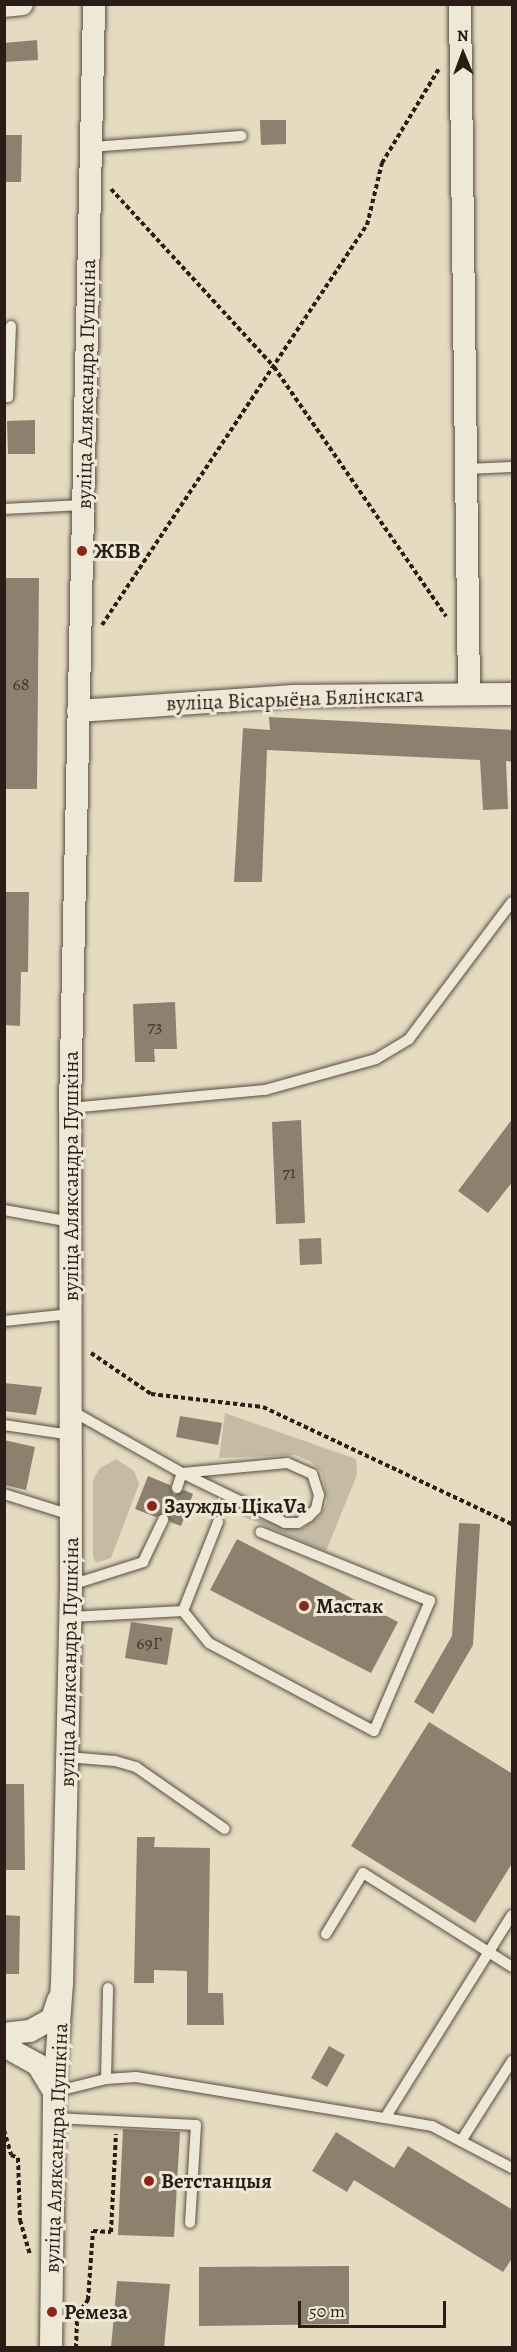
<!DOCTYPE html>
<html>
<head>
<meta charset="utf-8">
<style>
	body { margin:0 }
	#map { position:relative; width:517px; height:2352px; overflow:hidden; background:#e5dbc1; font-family:Alegreya,serif }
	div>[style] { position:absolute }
	.green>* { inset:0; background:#c5bba4 }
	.building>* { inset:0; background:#8c806e }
	.path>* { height:4px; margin-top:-2px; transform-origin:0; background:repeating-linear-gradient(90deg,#2b1d15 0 4.5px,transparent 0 7.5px) }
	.roads { filter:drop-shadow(0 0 2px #5a4c40) drop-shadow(0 0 2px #5a4c40) }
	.lane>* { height:10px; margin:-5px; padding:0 5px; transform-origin:5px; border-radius:5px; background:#eee8d7 }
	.street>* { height:22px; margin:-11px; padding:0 11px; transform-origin:11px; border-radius:11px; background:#eee8d7 }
	.dots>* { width:16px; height:16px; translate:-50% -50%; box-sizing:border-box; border:3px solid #eee8d7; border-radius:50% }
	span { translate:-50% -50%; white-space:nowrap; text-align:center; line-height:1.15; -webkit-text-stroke:6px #eee8d7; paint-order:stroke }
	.number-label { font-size:18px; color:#43362b }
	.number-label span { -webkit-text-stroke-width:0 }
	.street-label { font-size:21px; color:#2b1d15 }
	.poi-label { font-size:21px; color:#2b1d15; font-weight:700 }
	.left { translate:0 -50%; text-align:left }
	.frame { position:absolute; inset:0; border:6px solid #2b1d15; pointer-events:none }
	.north { position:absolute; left:433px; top:24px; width:60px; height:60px; -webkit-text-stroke:4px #eee8d7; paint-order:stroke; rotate:359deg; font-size:16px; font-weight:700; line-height:24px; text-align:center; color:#2b1d15 }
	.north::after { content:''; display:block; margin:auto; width:21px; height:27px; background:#2b1d15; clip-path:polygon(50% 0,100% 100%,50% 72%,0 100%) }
	.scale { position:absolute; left:298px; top:2301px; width:148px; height:27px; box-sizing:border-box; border:3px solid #2b1d15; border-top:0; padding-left:8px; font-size:18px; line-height:21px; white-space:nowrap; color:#2b1d15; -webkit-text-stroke:4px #eee8d7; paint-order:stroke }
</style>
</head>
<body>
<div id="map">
	<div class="green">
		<i style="clip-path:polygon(225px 1413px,356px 1459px,357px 1475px,326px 1551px,208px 1502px,293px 1530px,304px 1528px,320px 1516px,327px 1503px,322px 1473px,311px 1462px,296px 1455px,219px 1458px)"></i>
		<i style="clip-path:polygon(116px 1459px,134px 1471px,139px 1484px,111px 1558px,96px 1563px,93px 1556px,93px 1480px,100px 1468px)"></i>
	</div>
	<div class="building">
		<i style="clip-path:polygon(37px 40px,38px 60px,4px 62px,4px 43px)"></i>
		<i style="clip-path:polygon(260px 120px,286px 120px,286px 144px,261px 145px)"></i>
		<i style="clip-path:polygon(4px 135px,22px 135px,21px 182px,4px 182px)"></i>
		<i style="clip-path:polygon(35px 420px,35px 454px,8px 454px,7px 421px)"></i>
		<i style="clip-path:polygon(4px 578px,39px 578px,37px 789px,4px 789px)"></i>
		<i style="clip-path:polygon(269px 717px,513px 730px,513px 762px,506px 761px,508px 809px,483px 810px,480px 760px,267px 750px,262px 882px,234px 882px,243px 728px,270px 730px)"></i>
		<i style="clip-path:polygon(4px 892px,29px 892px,28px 972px,21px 972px,20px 1026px,4px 1025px)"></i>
		<i style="clip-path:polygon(175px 1002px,177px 1049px,154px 1049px,155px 1062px,135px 1062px,133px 1004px)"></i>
		<i style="clip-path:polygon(513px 1118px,513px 1181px,488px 1213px,458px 1191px)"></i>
		<i style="clip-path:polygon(301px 1120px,305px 1223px,276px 1224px,272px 1122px)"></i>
		<i style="clip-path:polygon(321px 1238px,322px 1264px,300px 1265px,299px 1239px)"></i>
		<i style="clip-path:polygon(4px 1383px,42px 1387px,36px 1415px,4px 1411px)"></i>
		<i style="clip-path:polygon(180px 1416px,222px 1423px,218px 1445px,176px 1437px)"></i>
		<i style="clip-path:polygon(4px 1440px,35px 1447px,26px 1490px,4px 1485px)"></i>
		<i style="clip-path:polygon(148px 1476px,170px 1485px,174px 1495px,184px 1490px,193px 1494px,181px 1526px,170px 1522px,166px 1513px,156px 1517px,135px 1509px)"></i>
		<i style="clip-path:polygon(459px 1523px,480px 1524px,473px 1645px,433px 1714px,414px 1702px,452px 1636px)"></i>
		<i style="clip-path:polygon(237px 1539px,398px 1622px,371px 1673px,210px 1590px)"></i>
		<i style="clip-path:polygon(131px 1622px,173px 1628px,167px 1665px,125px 1658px)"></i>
		<i style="clip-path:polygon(429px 1722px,513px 1774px,513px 1862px,475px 1923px,351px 1846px)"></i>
		<i style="clip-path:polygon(4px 1784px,24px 1784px,25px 1870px,4px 1870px)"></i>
		<i style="clip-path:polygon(137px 1837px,155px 1837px,154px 1847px,210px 1848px,208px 1993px,223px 1993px,224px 2025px,187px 2025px,187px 1971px,154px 1970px,154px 1983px,134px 1983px)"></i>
		<i style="clip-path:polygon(4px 1915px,20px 1916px,19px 1974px,4px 1974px)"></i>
		<i style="clip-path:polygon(329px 2046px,345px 2055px,327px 2087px,311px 2078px)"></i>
		<i style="clip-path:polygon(123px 2129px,180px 2132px,174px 2237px,118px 2235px)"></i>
		<i style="clip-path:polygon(336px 2132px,394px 2168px,408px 2146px,513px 2210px,513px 2257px,503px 2272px,354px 2180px,347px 2192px,312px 2171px)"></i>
		<i style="clip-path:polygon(349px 2266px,349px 2324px,199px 2326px,199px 2267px)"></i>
		<i style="clip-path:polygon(117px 2281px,170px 2284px,164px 2348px,111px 2348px)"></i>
	</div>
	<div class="path">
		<i style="left:111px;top:189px;width:241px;rotate:47.5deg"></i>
		<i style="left:274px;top:367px;width:303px;rotate:55.4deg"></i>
		<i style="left:102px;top:625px;width:480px;rotate:-56.5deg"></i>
		<i style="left:367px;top:225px;width:64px;rotate:-76.4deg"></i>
		<i style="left:382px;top:163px;width:112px;rotate:-58.9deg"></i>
		<i style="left:91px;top:1353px;width:73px;rotate:34.3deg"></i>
		<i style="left:151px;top:1394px;width:113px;rotate:6.6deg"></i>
		<i style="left:263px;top:1407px;width:275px;rotate:25.2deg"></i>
		<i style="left:4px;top:2130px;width:26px;rotate:74deg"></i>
		<i style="left:11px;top:2155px;width:8px;rotate:23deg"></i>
		<i style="left:18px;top:2158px;width:62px;rotate:88.2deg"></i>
		<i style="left:20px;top:2220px;width:35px;rotate:74deg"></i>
		<i style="left:76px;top:2348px;width:33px;rotate:-88deg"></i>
		<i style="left:77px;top:2315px;width:19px;rotate:-54deg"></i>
		<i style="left:88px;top:2300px;width:69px;rotate:-85.9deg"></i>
		<i style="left:93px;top:2231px;width:18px;rotate:3deg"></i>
		<i style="left:111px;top:2232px;width:98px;rotate:-87.1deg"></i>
	</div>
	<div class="roads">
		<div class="lane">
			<i style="left:91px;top:147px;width:151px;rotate:-4.2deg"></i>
			<i style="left:4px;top:397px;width:4px"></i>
			<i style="left:8px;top:397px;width:71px;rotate:-87.6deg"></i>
			<i style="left:466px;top:469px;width:46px;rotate:-2.5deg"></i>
			<i style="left:4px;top:509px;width:79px;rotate:-2.9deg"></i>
			<i style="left:70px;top:1108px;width:196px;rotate:-5.3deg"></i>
			<i style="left:265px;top:1090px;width:115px;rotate:-15.6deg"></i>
			<i style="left:376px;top:1059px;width:39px;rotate:-31deg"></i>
			<i style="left:409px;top:1039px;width:171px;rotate:-53.1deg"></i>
			<i style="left:4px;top:1210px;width:68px;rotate:10.2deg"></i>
			<i style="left:4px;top:1321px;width:67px;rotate:-6deg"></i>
			<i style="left:72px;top:1411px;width:126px;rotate:29.4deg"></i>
			<i style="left:182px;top:1473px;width:114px;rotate:25.9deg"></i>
			<i style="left:285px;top:1523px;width:13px"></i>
			<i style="left:298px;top:1523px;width:12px;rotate:-31deg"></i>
			<i style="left:308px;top:1517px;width:11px;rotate:-45deg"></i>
			<i style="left:316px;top:1509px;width:14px;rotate:-78deg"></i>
			<i style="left:319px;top:1495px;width:22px;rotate:-108deg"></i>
			<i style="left:312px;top:1474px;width:27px;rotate:-156deg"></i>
			<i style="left:287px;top:1463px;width:105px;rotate:174.6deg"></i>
			<i style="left:4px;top:1425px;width:69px;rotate:8.4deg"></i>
			<i style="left:177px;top:1488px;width:16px;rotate:-72deg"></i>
			<i style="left:4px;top:1494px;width:70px;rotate:17.4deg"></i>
			<i style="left:71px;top:1585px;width:76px;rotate:-17.7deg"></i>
			<i style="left:143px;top:1562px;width:47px;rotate:-64.5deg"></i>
			<i style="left:183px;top:1611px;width:41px;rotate:50.9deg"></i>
			<i style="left:209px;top:1643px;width:187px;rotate:28.1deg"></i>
			<i style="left:374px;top:1731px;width:142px;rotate:-66.7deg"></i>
			<i style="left:430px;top:1601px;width:183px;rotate:-157.9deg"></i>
			<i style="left:70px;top:1617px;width:113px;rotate:-3deg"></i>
			<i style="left:183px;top:1611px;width:96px;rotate:-68.5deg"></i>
			<i style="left:67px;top:1757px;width:48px;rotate:4.8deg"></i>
			<i style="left:115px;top:1761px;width:22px;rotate:16deg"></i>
			<i style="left:136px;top:1767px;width:108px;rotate:34.9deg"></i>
			<i style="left:326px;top:1934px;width:71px;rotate:-58.8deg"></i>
			<i style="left:363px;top:1873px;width:176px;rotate:32.2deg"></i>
			<i style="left:106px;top:2079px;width:91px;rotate:-88.7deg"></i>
			<i style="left:54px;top:2092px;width:54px;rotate:-14deg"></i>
			<i style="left:106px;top:2079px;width:30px;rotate:-4deg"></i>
			<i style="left:136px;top:2077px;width:252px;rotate:9.4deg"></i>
			<i style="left:385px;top:2118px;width:48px;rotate:9.7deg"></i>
			<i style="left:432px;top:2126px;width:90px;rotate:27.7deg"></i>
			<i style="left:54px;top:2118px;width:142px;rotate:2.8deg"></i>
			<i style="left:196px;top:2125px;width:98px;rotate:93.5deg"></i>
			<i style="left:385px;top:2118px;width:239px;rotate:-58deg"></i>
			<i style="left:461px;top:2141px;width:95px;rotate:-57.5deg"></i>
		</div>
		<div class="street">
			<i style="left:460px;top:4px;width:689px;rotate:89.25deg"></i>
			<i style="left:4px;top:6px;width:18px;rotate:-6deg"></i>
			<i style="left:78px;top:711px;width:216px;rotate:-4deg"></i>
			<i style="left:293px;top:696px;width:219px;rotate:-0.5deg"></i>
			<i style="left:4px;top:2034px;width:26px;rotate:-7deg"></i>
			<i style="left:30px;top:2031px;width:25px;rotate:-29deg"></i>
			<i style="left:52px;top:2019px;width:20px;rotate:-72deg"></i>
			<i style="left:4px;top:2046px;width:39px;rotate:29deg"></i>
			<i style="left:38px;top:2065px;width:31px;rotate:59deg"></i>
			<i style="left:51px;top:2348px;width:256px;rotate:-89.3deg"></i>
			<i style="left:54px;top:2092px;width:108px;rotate:-85.8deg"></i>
			<i style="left:62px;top:1984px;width:399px;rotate:-88.7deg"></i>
			<i style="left:71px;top:1585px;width:477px;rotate:-90.1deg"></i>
			<i style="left:70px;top:1108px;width:1104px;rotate:-88.75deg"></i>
		</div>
	</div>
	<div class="dots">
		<i style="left:82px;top:551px;background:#8f2418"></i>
		<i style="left:152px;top:1506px;background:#8f2418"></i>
		<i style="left:304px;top:1606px;background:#8f2418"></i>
		<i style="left:149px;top:2181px;background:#8f2418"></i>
		<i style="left:52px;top:2312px;background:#8f2418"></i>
	</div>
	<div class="number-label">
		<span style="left:21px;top:684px">68</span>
		<span style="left:155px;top:1026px">73</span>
		<span style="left:289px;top:1172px">71</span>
		<span style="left:149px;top:1643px">69Г</span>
	</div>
	<div class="street-label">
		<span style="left:86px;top:384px;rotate:-89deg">вуліца Аляксандра Пушкіна</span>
		<span style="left:295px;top:699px;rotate:-2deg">вуліца Вісарыёна Бялінскага</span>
		<span style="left:71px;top:1176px;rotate:-90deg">вуліца Аляксандра Пушкіна</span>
		<span style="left:69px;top:1662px;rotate:-89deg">вуліца Аляксандра Пушкіна</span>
		<span style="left:56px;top:2148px;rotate:-88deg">вуліца Аляксандра Пушкіна</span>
	</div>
	<div class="poi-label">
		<span class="left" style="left:94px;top:551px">ЖБВ</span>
		<span class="left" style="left:164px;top:1506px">Заужды ЦікаVа</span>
		<span class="left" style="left:316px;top:1606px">Мастак</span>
		<span class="left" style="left:161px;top:2181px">Ветстанцыя</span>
		<span class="left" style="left:64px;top:2312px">Ремеза</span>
	</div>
	<div class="frame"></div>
	<div class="north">N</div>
	<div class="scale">50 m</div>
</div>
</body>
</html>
